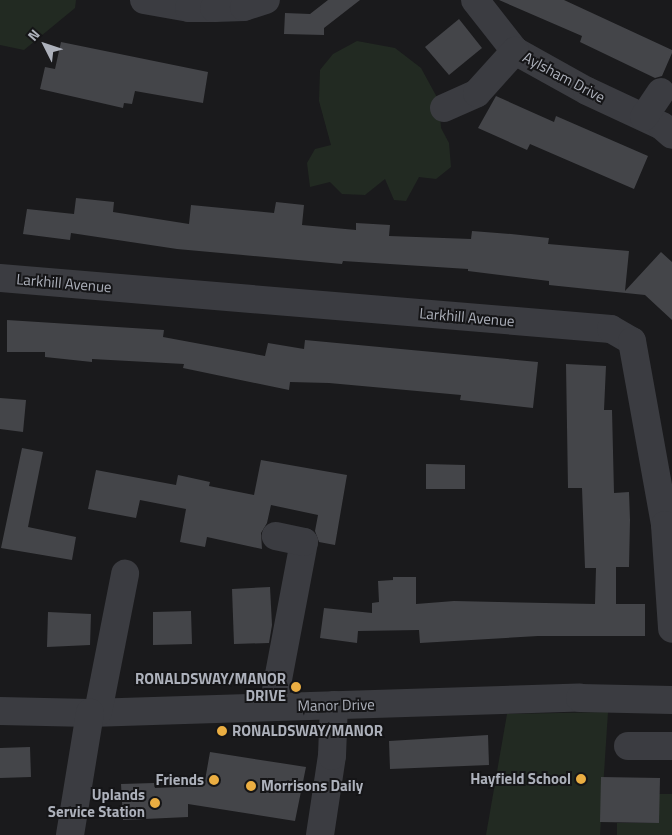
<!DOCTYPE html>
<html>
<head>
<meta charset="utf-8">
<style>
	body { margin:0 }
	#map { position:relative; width:672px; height:835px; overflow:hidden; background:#1a1a1c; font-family:"Titillium Web",sans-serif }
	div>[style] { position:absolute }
	.green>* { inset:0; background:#222a22 }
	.building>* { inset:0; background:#444549 }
	.minor>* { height:28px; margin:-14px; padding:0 14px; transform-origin:14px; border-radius:14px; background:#3b3c41 }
	.dots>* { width:14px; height:14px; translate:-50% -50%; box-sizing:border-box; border:2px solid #151517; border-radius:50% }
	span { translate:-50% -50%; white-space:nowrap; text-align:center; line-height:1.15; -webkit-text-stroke:4px #151517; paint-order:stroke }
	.street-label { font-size:15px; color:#adb1bb }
	.poi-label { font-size:15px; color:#adb1bb; font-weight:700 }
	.right { translate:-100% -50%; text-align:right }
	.left { translate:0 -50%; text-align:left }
	.north { position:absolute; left:20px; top:20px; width:50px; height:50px; -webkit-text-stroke:4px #151517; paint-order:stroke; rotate:311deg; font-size:14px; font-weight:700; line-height:20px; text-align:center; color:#adb1bb }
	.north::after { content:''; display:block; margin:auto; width:18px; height:22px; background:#adb1bb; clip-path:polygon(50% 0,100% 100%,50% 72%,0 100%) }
</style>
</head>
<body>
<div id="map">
	<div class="green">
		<i style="clip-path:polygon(0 0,76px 0,75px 8px,24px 50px,0 45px)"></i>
		<i style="clip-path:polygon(357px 41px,395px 48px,421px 68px,439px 101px,441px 128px,449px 143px,451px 167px,436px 179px,419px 177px,406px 201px,394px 200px,385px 179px,365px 195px,342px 194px,330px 182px,310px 187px,307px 163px,315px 149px,331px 145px,319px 101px,320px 70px,333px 54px)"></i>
		<i style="clip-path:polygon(608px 712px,600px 835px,486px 835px,507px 714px)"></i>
		<i style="clip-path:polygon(659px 794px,672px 794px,672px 835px,617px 835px,617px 823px,659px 823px)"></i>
	</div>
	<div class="building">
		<i style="clip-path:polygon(328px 0,360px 0,324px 28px,324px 35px,284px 34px,285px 13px,310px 14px)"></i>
		<i style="clip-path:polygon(499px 0,564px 0,672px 50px,672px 53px,662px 76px,655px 78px,580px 42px,582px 36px)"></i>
		<i style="clip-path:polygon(459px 19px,482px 48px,449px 75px,425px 47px)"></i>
		<i style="clip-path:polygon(61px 42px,208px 72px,203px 103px,135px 91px,132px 104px,124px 103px,123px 108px,40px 89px,45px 67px,55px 69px)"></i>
		<i style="clip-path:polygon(496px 96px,554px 122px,556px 116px,648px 156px,634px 189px,530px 144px,527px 150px,478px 128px)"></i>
		<i style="clip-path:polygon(76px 198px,114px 202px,113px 212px,189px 224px,191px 205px,274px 213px,276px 202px,304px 205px,302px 225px,356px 230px,356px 223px,390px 225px,389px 236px,471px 239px,472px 231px,511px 234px,549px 238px,548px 244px,629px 251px,625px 291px,661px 252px,672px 262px,672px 320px,645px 295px,549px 285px,549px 281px,468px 271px,468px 269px,343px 261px,342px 264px,177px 249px,71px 233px,70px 240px,23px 234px,27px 209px,74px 214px)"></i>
		<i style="clip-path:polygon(7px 320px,164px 330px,163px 337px,265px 356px,268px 343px,304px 349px,305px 340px,538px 362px,533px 408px,460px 400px,461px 395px,329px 383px,290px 382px,289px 390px,183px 368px,184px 364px,92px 359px,92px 362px,45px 357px,45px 352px,7px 352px)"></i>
		<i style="clip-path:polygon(566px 364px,606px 366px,604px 410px,612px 410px,614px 493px,629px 492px,630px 520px,629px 567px,616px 567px,616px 604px,645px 604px,645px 636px,538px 636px,420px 643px,419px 630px,358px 631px,357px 643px,320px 638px,324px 608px,372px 613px,372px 603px,379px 602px,378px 581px,393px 580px,393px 577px,416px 577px,416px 604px,454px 601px,595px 604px,596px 568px,585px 568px,582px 488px,568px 488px)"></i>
		<i style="clip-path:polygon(0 398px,26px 400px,23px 432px,0 429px)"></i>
		<i style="clip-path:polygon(22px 448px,43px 452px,28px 527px,76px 537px,72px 560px,1px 548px)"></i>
		<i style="clip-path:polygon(261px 460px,347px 475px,335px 545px,319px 542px,315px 531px,318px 515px,271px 505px,267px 523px,261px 533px,262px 549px,207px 537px,205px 547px,180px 542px,186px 509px,140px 500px,136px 518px,88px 509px,96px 470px,176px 485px,178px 475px,210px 482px,209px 486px,254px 495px)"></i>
		<i style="clip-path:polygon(426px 464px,465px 465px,465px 489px,426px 489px)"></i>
		<i style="clip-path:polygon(270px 587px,272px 625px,269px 643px,234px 644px,232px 589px)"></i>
		<i style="clip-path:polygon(191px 611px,192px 644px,153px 645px,153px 612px)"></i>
		<i style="clip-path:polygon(48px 612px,91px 614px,90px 645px,47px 647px)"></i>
		<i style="clip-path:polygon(488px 735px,489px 765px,390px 769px,389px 741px)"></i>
		<i style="clip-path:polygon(30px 747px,31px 777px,0 778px,0 748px)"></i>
		<i style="clip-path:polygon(210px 752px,306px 767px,295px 821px,188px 804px,188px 817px,123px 820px,121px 784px,154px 783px,155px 788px,204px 786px)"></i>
		<i style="clip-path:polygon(601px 777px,660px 778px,659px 823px,600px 822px)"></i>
	</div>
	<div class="minor">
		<i style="left:144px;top:0;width:46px;rotate:10.1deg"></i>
		<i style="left:189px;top:8px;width:25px"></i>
		<i style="left:214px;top:8px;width:30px;rotate:-2deg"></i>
		<i style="left:244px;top:7px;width:23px;rotate:-18deg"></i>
		<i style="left:475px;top:0;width:65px;rotate:51.9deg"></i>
		<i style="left:515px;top:51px;width:82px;rotate:29.1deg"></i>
		<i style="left:587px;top:91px;width:83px;rotate:25deg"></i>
		<i style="left:662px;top:126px;width:13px;rotate:42deg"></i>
		<i style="left:444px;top:108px;width:36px;rotate:-24deg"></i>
		<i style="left:477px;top:93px;width:57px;rotate:-47.9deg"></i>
		<i style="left:644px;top:117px;width:30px;rotate:-56deg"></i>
		<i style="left:0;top:278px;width:613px;rotate:4.77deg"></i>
		<i style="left:611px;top:329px;width:24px;rotate:30deg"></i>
		<i style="left:632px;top:341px;width:187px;rotate:79.8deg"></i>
		<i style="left:665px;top:525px;width:104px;rotate:86.1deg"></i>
		<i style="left:273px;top:706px;width:167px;rotate:-79.3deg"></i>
		<i style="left:304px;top:542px;width:29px;rotate:-168deg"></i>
		<i style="left:0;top:711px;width:90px;rotate:1.3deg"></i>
		<i style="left:90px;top:713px;width:490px;rotate:-1.8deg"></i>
		<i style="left:580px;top:698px;width:92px;rotate:1.2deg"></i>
		<i style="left:98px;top:712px;width:141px;rotate:-78.9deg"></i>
		<i style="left:628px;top:746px;width:44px"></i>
		<i style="left:70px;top:835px;width:124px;rotate:-80.7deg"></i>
		<i style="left:320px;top:835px;width:80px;rotate:-81.4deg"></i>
		<i style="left:332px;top:756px;width:51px;rotate:-87.8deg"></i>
	</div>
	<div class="dots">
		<i style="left:296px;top:687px;background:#ebae42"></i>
		<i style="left:222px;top:731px;background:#ebae42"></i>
		<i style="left:581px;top:779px;background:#ebae42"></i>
		<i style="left:214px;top:780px;background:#ebae42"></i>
		<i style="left:251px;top:786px;background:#ebae42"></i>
		<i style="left:155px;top:803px;background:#ebae42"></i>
	</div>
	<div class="street-label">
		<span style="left:564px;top:77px;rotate:28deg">Aylsham Drive</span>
		<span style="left:64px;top:283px;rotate:5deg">Larkhill Avenue</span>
		<span style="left:467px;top:317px;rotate:5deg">Larkhill Avenue</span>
		<span style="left:336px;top:705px;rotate:-1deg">Manor Drive</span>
	</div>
	<div class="poi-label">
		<span class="right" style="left:286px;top:687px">RONALDSWAY/MANOR<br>DRIVE</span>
		<span class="left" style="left:232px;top:731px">RONALDSWAY/MANOR</span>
		<span class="right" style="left:571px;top:779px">Hayfield School</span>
		<span class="right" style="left:204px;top:780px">Friends</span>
		<span class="left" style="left:261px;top:786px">Morrisons Daily</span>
		<span class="right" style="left:145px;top:803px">Uplands<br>Service Station</span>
	</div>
	<div class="north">N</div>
</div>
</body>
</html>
